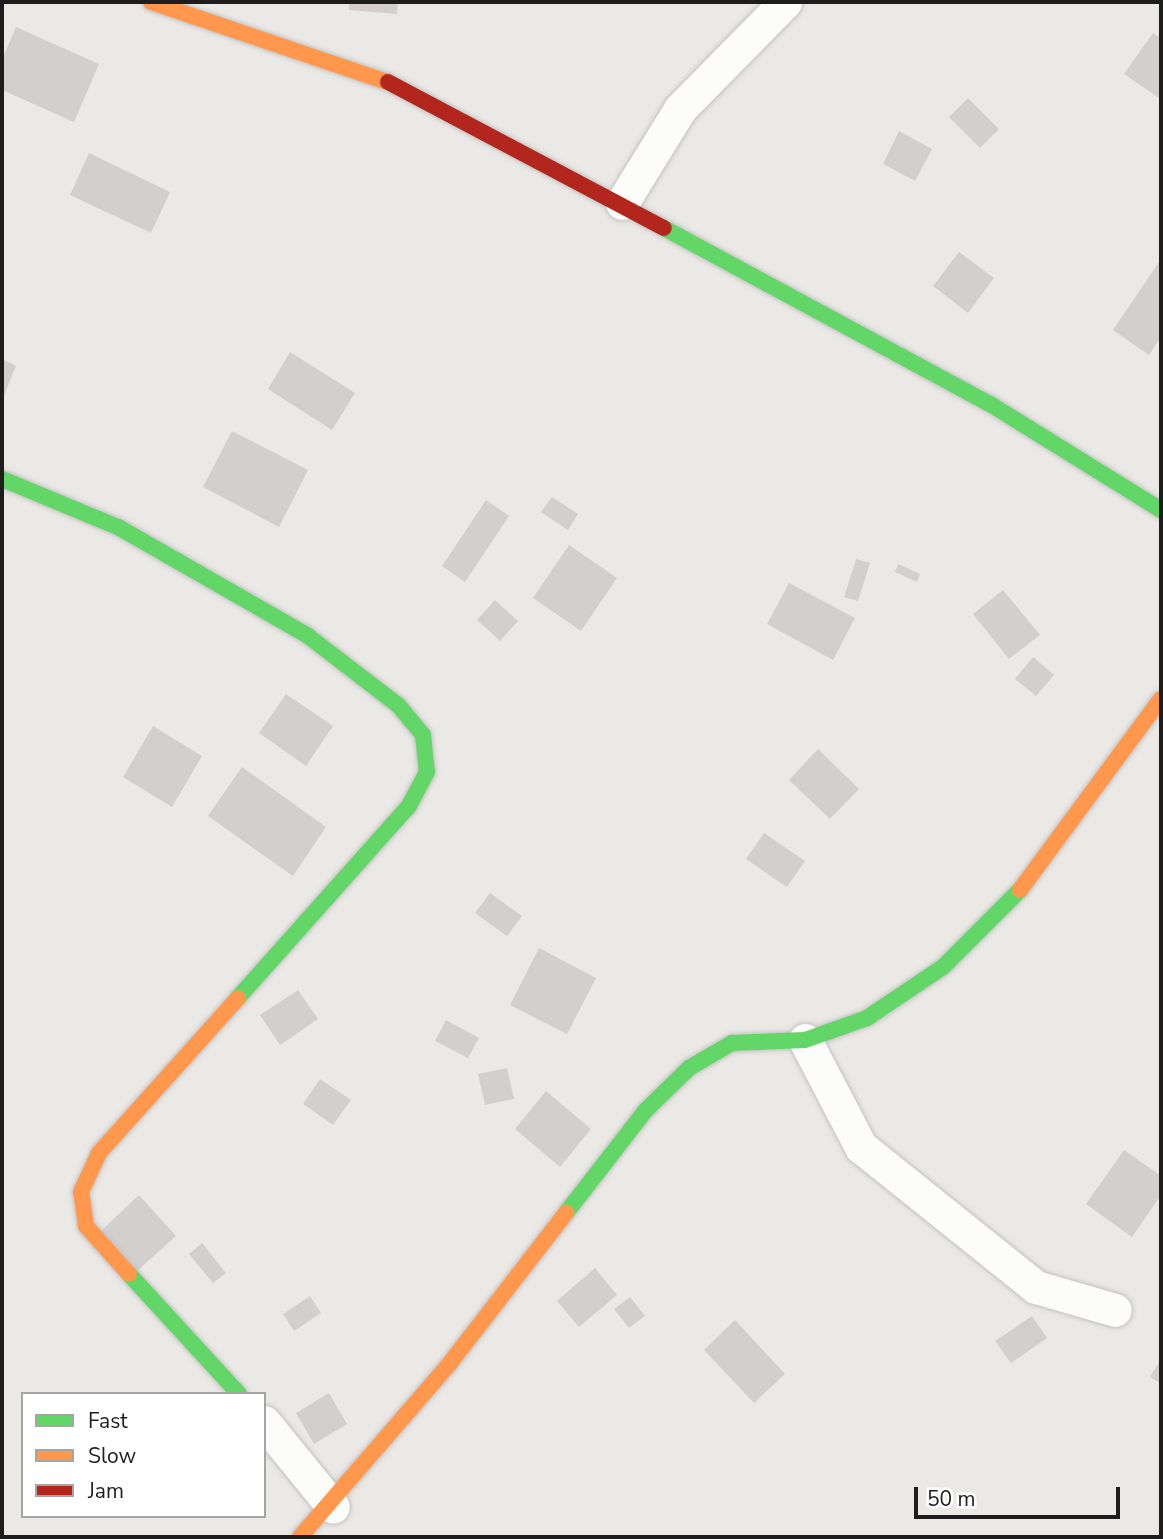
<!DOCTYPE html>
<html>
<head>
<meta charset="utf-8">
<style>
	body { margin:0 }
	#map { position:relative; width:1163px; height:1539px; overflow:hidden; background:#ebe9e6; font-family:"Nunito Sans",sans-serif }
	div>[style] { position:absolute }
	.building>* { inset:0; background:#d2cfcd }
	.roads { filter:drop-shadow(0 0 2px #c4c3c2) drop-shadow(0 0 2px #c4c3c2) }
	.street>* { height:33px; margin:-16.5px; padding:0 16.5px; transform-origin:16.5px; border-radius:16.5px; background:#fcfcfb }
	.fast>* { height:16px; margin:-8px; padding:0 8px; transform-origin:8px; border-radius:8px; background:#63d668 }
	.slow>* { height:16px; margin:-8px; padding:0 8px; transform-origin:8px; border-radius:8px; background:#ff974d }
	.jam>* { height:16px; margin:-8px; padding:0 8px; transform-origin:8px; border-radius:8px; background:#b3261e }
	span { translate:-50% -50%; white-space:nowrap; text-align:center; line-height:1.15; -webkit-text-stroke:5px #fff; paint-order:stroke }
	.frame { position:absolute; inset:0; border:4px solid #1d1d1d; pointer-events:none }
	.legend { position:absolute; left:21px; top:1392px; width:245px; height:126px; box-sizing:border-box; background:#fff; border:2px solid #a5a5a5; margin:0; padding:9px 12px; list-style:none; font-size:21px; color:#1d1d1d }
	.legend li { display:flex; align-items:center; gap:14px; height:35px }
	.legend b { width:35px; border:2px solid #a5a5a5 }
	.scale { position:absolute; left:914px; top:1487px; width:206px; height:32px; box-sizing:border-box; border:4px solid #1d1d1d; border-top:0; padding-left:9px; font-size:21px; line-height:24px; white-space:nowrap; color:#1d1d1d; -webkit-text-stroke:5px #fff; paint-order:stroke }
</style>
</head>
<body>
<div id="map">
	<div class="building">
		<i style="clip-path:polygon(349px 2px,398px 2px,397px 14px,349px 10px)"></i>
		<i style="clip-path:polygon(16px 27px,99px 64px,74px 122px,2px 90px,2px 60px)"></i>
		<i style="clip-path:polygon(1153px 33px,1161px 38px,1159px 98px,1124px 74px)"></i>
		<i style="clip-path:polygon(968px 98px,999px 129px,980px 148px,949px 117px)"></i>
		<i style="clip-path:polygon(899px 131px,932px 149px,915px 181px,883px 164px)"></i>
		<i style="clip-path:polygon(89px 153px,170px 192px,151px 233px,70px 195px)"></i>
		<i style="clip-path:polygon(959px 252px,994px 278px,968px 313px,933px 286px)"></i>
		<i style="clip-path:polygon(1161px 259px,1161px 337px,1149px 355px,1113px 330px)"></i>
		<i style="clip-path:polygon(290px 352px,355px 393px,332px 430px,268px 389px)"></i>
		<i style="clip-path:polygon(2px 359px,16px 366px,2px 400px)"></i>
		<i style="clip-path:polygon(232px 431px,308px 470px,279px 527px,203px 487px)"></i>
		<i style="clip-path:polygon(552px 497px,578px 514px,568px 530px,541px 512px)"></i>
		<i style="clip-path:polygon(486px 500px,509px 516px,465px 582px,442px 566px)"></i>
		<i style="clip-path:polygon(569px 545px,617px 578px,581px 631px,533px 598px)"></i>
		<i style="clip-path:polygon(856px 559px,870px 563px,858px 601px,844px 597px)"></i>
		<i style="clip-path:polygon(898px 564px,920px 574px,917px 582px,895px 572px)"></i>
		<i style="clip-path:polygon(789px 583px,855px 618px,833px 660px,767px 624px)"></i>
		<i style="clip-path:polygon(1003px 590px,1040px 635px,1009px 659px,973px 614px)"></i>
		<i style="clip-path:polygon(495px 600px,518px 621px,500px 641px,477px 620px)"></i>
		<i style="clip-path:polygon(1033px 657px,1054px 675px,1036px 696px,1015px 679px)"></i>
		<i style="clip-path:polygon(286px 694px,333px 726px,306px 766px,259px 733px)"></i>
		<i style="clip-path:polygon(153px 726px,202px 756px,172px 807px,123px 777px)"></i>
		<i style="clip-path:polygon(818px 749px,859px 789px,830px 819px,789px 780px)"></i>
		<i style="clip-path:polygon(242px 767px,326px 827px,293px 876px,208px 816px)"></i>
		<i style="clip-path:polygon(764px 833px,805px 861px,787px 887px,746px 859px)"></i>
		<i style="clip-path:polygon(490px 893px,522px 916px,507px 936px,475px 913px)"></i>
		<i style="clip-path:polygon(539px 948px,596px 978px,567px 1034px,510px 1005px)"></i>
		<i style="clip-path:polygon(298px 990px,318px 1019px,280px 1045px,260px 1015px)"></i>
		<i style="clip-path:polygon(446px 1020px,479px 1038px,468px 1058px,435px 1041px)"></i>
		<i style="clip-path:polygon(507px 1068px,514px 1099px,485px 1105px,478px 1074px)"></i>
		<i style="clip-path:polygon(320px 1079px,351px 1100px,333px 1125px,303px 1104px)"></i>
		<i style="clip-path:polygon(546px 1091px,591px 1129px,560px 1167px,515px 1129px)"></i>
		<i style="clip-path:polygon(1124px 1150px,1161px 1176px,1161px 1195px,1132px 1237px,1086px 1204px)"></i>
		<i style="clip-path:polygon(139px 1195px,176px 1236px,137px 1271px,101px 1231px)"></i>
		<i style="clip-path:polygon(202px 1243px,226px 1273px,213px 1283px,189px 1254px)"></i>
		<i style="clip-path:polygon(595px 1268px,617px 1295px,579px 1327px,557px 1301px)"></i>
		<i style="clip-path:polygon(310px 1296px,321px 1313px,294px 1331px,283px 1314px)"></i>
		<i style="clip-path:polygon(630px 1297px,645px 1316px,629px 1328px,614px 1309px)"></i>
		<i style="clip-path:polygon(1032px 1316px,1047px 1338px,1011px 1363px,995px 1341px)"></i>
		<i style="clip-path:polygon(735px 1320px,785px 1374px,754px 1403px,704px 1350px)"></i>
		<i style="clip-path:polygon(1161px 1359px,1161px 1384px,1150px 1377px)"></i>
		<i style="clip-path:polygon(329px 1393px,347px 1424px,314px 1444px,296px 1413px)"></i>
	</div>
	<div class="roads">
		<div class="street">
			<i style="left:622px;top:203px;width:110px;rotate:-58.3deg"></i>
			<i style="left:680px;top:109px;width:150px;rotate:-45.5deg"></i>
			<i style="left:805px;top:1040px;width:121px;rotate:62.4deg"></i>
			<i style="left:861px;top:1147px;width:224px;rotate:38.7deg"></i>
			<i style="left:1036px;top:1287px;width:82px;rotate:16.2deg"></i>
			<i style="left:264px;top:1422px;width:109px;rotate:50.9deg"></i>
		</div>
		<div class="fast">
			<i style="left:664px;top:228px;width:370px;rotate:28.4deg"></i>
			<i style="left:990px;top:404px;width:201px;rotate:31.8deg"></i>
			<i style="left:2px;top:479px;width:126px;rotate:22.5deg"></i>
			<i style="left:118px;top:527px;width:219px;rotate:29.8deg"></i>
			<i style="left:308px;top:636px;width:113px;rotate:37.5deg"></i>
			<i style="left:398px;top:705px;width:39px;rotate:50deg"></i>
			<i style="left:423px;top:735px;width:37px;rotate:84deg"></i>
			<i style="left:427px;top:772px;width:40px;rotate:118deg"></i>
			<i style="left:408px;top:807px;width:256px;rotate:131.7deg"></i>
			<i style="left:566px;top:1213px;width:129px;rotate:-52.2deg"></i>
			<i style="left:645px;top:1111px;width:62px;rotate:-44.3deg"></i>
			<i style="left:689px;top:1068px;width:50px;rotate:-30.2deg"></i>
			<i style="left:732px;top:1043px;width:73px;rotate:-2.4deg"></i>
			<i style="left:805px;top:1040px;width:66px;rotate:-19.5deg"></i>
			<i style="left:867px;top:1018px;width:92px;rotate:-33.9deg"></i>
			<i style="left:943px;top:967px;width:109px;rotate:-45deg"></i>
			<i style="left:129px;top:1274px;width:163px;rotate:47.5deg"></i>
		</div>
		<div class="slow">
			<i style="left:151px;top:2px;width:250px;rotate:18.7deg"></i>
			<i style="left:1020px;top:890px;width:237px;rotate:-53.6deg"></i>
			<i style="left:129px;top:1274px;width:64px;rotate:-131.9deg"></i>
			<i style="left:86px;top:1226px;width:34px;rotate:-98deg"></i>
			<i style="left:81px;top:1192px;width:43px;rotate:-65.2deg"></i>
			<i style="left:99px;top:1153px;width:208px;rotate:-48.1deg"></i>
			<i style="left:300px;top:1537px;width:230px;rotate:-49.2deg"></i>
			<i style="left:450px;top:1363px;width:190px;rotate:-52.3deg"></i>
		</div>
		<div class="jam">
			<i style="left:388px;top:82px;width:312px;rotate:27.9deg"></i>
		</div>
	</div>
	<div class="frame"></div>
	<ul class="legend">
	<li><b style="height:9px;background:#63d668"></b>Fast</li>
	<li><b style="height:9px;background:#ff974d"></b>Slow</li>
	<li><b style="height:9px;background:#b3261e"></b>Jam</li>
	</ul>
	<div class="scale">50 m</div>
</div>
</body>
</html>
